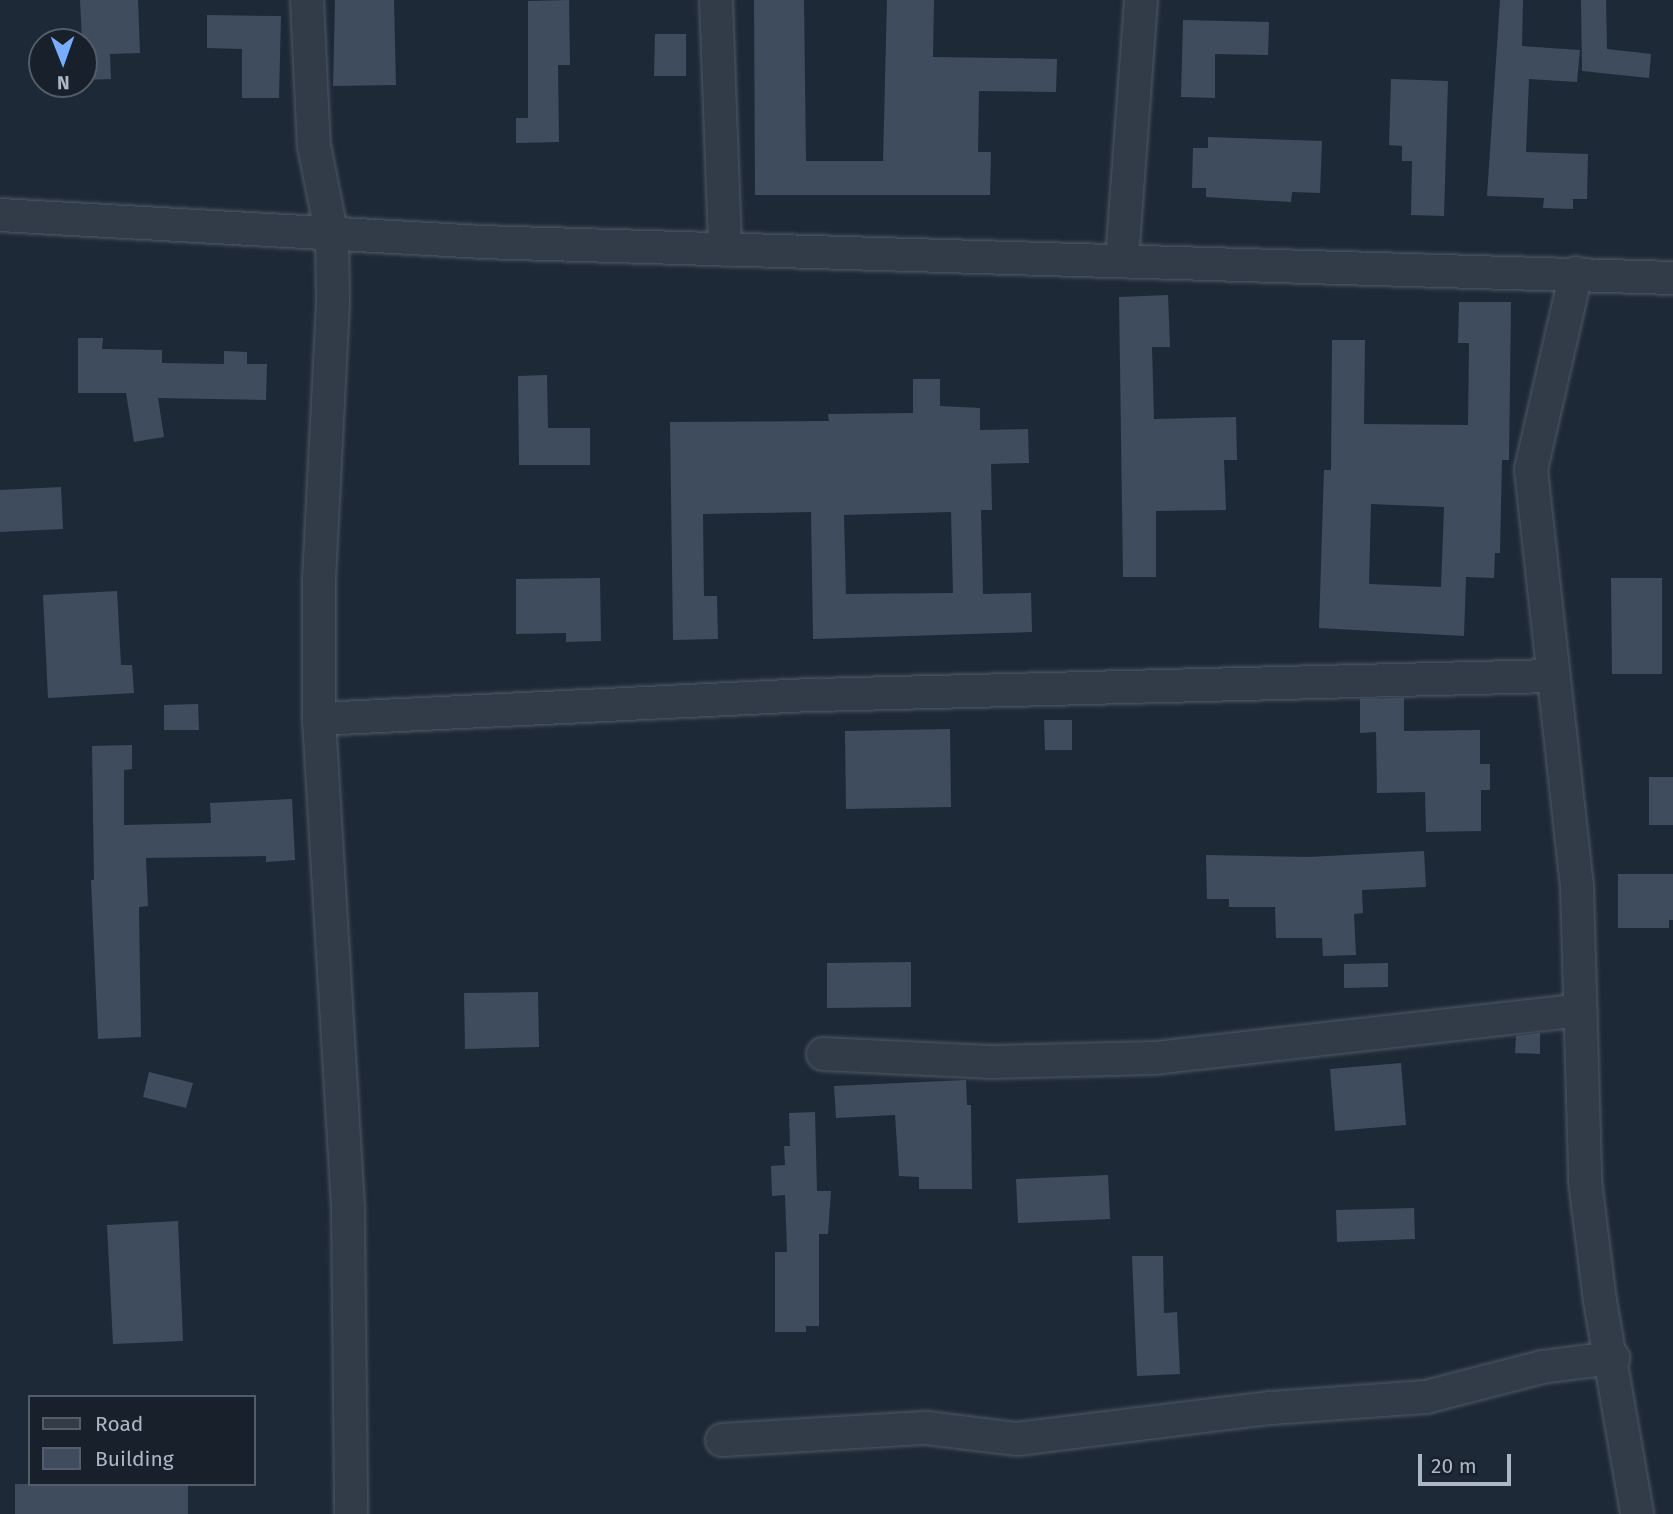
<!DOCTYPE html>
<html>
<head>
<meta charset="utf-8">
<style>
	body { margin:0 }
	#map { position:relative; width:1673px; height:1514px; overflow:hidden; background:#1e2937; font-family:"Fira Sans",sans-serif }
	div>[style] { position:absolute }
	.building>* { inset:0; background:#3f4c5d }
	.roads { filter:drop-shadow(0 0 2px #4f5966) drop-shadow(0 0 2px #4f5966) }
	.minor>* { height:32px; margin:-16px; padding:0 16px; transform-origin:16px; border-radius:16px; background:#323b48 }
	span { translate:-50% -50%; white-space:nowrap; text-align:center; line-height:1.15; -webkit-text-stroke:7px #18202c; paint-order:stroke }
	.legend { position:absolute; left:28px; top:1395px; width:228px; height:91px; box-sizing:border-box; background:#18202c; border:2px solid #535c69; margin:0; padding:9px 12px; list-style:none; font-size:21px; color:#acb6c5 }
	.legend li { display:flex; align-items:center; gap:14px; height:35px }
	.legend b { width:35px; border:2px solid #535c69 }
	.north { position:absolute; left:28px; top:28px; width:70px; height:70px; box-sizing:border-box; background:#18202c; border:2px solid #535c69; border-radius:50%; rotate:179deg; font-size:19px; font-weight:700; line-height:28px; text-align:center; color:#acb6c5 }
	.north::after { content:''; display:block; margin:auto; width:24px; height:32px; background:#78adfd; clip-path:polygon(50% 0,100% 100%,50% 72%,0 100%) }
	.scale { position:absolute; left:1418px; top:1454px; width:93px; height:32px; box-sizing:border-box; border:4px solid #acb6c5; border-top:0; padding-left:9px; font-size:21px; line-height:24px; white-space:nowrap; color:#acb6c5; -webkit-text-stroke:5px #18202c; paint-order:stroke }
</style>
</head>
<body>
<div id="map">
	<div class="building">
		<i style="clip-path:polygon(80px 0,138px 0,140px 53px,110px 54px,111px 79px,84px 80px)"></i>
		<i style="clip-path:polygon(335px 0,394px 0,396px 85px,333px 86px)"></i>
		<i style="clip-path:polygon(569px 0,570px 65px,558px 65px,559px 142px,516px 143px,516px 118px,528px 118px,528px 1px)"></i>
		<i style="clip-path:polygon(754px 0,804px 0,806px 161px,883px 161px,887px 0,934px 0,933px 57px,1057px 59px,1056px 92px,979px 91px,978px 152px,991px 152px,990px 195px,755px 195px)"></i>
		<i style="clip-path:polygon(1500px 0,1523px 0,1522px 46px,1580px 50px,1577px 82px,1529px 79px,1526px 152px,1588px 154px,1587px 199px,1573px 199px,1573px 209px,1543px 208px,1544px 198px,1487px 196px)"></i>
		<i style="clip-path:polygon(1581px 0,1606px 0,1607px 49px,1651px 54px,1649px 78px,1582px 71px)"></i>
		<i style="clip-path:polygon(207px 15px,281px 16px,279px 98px,242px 98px,242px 49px,207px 48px)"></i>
		<i style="clip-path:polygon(1183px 20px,1269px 22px,1268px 55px,1215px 54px,1215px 98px,1181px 97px)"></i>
		<i style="clip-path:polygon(655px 34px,686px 34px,686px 76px,654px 76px)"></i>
		<i style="clip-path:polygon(1391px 79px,1448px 81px,1444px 216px,1411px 215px,1412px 161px,1402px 161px,1402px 146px,1389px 145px)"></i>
		<i style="clip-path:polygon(1208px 137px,1322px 141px,1320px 193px,1292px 192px,1291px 202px,1206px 197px,1206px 188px,1192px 188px,1193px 148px,1208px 148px)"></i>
		<i style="clip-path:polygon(1168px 295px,1170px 347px,1152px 347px,1154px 419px,1236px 417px,1237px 460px,1224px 460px,1226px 510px,1156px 511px,1156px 577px,1123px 577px,1119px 297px)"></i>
		<i style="clip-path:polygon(evenodd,1459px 302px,1511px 302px,1509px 460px,1502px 460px,1500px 553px,1495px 553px,1494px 578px,1466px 577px,1464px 636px,1319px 628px,1324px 470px,1331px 470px,1332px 340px,1365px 340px,1364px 424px,1468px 425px,1469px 343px,1458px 343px,1459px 302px,1371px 504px,1444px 507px,1441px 587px,1369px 584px,1371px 504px)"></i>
		<i style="clip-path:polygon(78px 338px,103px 338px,102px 349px,162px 350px,162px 363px,224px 364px,224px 351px,247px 352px,247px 364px,267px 364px,266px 400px,158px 398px,164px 437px,134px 442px,126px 393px,78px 393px)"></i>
		<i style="clip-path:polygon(547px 375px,548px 428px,590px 428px,590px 465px,519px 465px,518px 376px)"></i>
		<i style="clip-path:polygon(evenodd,913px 379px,940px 379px,940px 406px,980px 408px,980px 430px,1028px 429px,1029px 463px,991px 464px,992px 510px,981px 510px,983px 594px,1031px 593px,1032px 632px,813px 639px,811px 512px,703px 514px,704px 596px,717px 596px,718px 639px,673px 640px,670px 422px,829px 421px,828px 414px,913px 413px,913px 379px,951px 512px,953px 593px,846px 594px,844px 515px,951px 512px)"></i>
		<i style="clip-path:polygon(61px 487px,63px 529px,0 532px,0 490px)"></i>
		<i style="clip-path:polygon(600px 578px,601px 641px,566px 642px,566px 633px,516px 634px,516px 579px)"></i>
		<i style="clip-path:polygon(1611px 578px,1662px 578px,1662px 674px,1612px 674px)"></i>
		<i style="clip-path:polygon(117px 591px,121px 665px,132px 665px,134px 693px,48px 698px,43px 595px)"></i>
		<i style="clip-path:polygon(1404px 698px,1404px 731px,1480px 730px,1480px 764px,1490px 764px,1490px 790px,1481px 790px,1481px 831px,1426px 832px,1425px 792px,1377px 793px,1376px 732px,1360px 733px,1360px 699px)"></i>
		<i style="clip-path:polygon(198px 704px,199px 730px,164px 730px,164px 705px)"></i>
		<i style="clip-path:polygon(1044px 720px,1072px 720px,1072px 750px,1045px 750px)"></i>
		<i style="clip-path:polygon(950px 729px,951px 807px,846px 809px,845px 731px)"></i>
		<i style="clip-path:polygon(132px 745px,132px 769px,124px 770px,124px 825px,211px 823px,210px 803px,292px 799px,295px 860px,266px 862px,266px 856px,146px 858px,148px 906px,139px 907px,141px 1037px,98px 1039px,91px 880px,94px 880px,92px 746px)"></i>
		<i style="clip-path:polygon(1649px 777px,1673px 777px,1673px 825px,1649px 825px)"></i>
		<i style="clip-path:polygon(1424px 851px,1426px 887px,1362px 890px,1363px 913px,1354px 914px,1356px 955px,1323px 956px,1322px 938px,1276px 938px,1275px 907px,1229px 907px,1229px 899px,1207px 899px,1206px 855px,1308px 857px)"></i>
		<i style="clip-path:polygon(1618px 874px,1673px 874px,1673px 920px,1669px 920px,1669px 928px,1618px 928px)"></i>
		<i style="clip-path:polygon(911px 962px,911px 1007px,827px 1008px,827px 963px)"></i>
		<i style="clip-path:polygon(1388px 963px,1388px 987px,1344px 988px,1344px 964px)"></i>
		<i style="clip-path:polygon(538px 992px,539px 1047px,465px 1049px,464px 993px)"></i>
		<i style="clip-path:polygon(1540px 1033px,1540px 1054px,1515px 1053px,1516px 1036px)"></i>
		<i style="clip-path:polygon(1401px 1063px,1406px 1125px,1335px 1131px,1330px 1069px)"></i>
		<i style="clip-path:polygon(149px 1072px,193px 1083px,186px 1108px,143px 1097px)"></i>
		<i style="clip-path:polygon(966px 1080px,967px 1105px,971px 1105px,972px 1189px,919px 1189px,919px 1177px,899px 1176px,895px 1115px,836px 1118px,834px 1086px)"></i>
		<i style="clip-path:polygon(815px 1112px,817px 1191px,831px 1191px,828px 1234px,819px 1234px,819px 1326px,806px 1326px,806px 1332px,775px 1332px,775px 1252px,787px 1252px,785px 1195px,772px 1196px,771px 1166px,785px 1165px,784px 1146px,790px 1146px,789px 1113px)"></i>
		<i style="clip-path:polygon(1108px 1175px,1110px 1219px,1018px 1223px,1016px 1179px)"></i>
		<i style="clip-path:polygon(1414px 1208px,1415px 1239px,1337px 1242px,1336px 1210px)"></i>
		<i style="clip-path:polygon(178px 1221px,183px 1341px,113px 1344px,107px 1225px)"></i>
		<i style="clip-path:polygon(1132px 1256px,1163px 1256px,1164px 1313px,1177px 1312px,1180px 1374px,1137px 1376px)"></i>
		<i style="clip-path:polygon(15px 1484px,188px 1484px,188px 1514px,15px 1514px)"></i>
	</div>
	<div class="roads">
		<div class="minor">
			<i style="left:307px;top:0;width:146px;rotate:87.3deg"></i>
			<i style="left:314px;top:146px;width:92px;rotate:78.7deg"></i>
			<i style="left:332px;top:236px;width:67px;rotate:89.1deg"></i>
			<i style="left:333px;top:303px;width:277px;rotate:92.9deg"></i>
			<i style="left:319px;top:580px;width:139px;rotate:90deg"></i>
			<i style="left:319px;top:719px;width:493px;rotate:86.6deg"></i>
			<i style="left:348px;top:1211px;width:303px;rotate:89.4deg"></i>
			<i style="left:716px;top:0;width:250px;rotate:87.9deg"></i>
			<i style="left:0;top:215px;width:482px;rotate:3.2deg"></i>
			<i style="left:481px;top:242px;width:1193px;rotate:1.73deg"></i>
			<i style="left:1122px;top:259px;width:260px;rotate:-85.8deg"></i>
			<i style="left:1576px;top:273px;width:202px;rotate:102.9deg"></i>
			<i style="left:1531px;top:470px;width:419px;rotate:83.7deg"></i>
			<i style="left:1577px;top:886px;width:295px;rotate:88.4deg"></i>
			<i style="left:1585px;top:1181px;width:121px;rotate:82.9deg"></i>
			<i style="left:1600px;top:1301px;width:216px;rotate:80.1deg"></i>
			<i style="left:319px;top:719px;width:498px;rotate:-2.8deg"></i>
			<i style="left:816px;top:695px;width:736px;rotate:-1.48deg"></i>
			<i style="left:823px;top:1054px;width:168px;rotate:2.7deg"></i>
			<i style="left:991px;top:1062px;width:163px;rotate:-1.4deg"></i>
			<i style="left:1154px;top:1058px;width:429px;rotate:-6.4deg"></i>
			<i style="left:722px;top:1440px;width:205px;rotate:-3.4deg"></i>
			<i style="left:927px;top:1428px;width:91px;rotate:7deg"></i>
			<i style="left:1017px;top:1439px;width:256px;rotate:-7deg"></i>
			<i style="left:1271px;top:1408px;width:155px;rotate:-4.1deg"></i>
			<i style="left:1426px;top:1397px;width:120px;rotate:-14.5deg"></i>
			<i style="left:1542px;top:1367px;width:72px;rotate:-7.2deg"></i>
		</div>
	</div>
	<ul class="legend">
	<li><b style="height:9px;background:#323b48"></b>Road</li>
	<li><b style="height:19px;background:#3f4c5d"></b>Building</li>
	</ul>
	<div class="north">N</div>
	<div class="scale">20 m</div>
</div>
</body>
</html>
